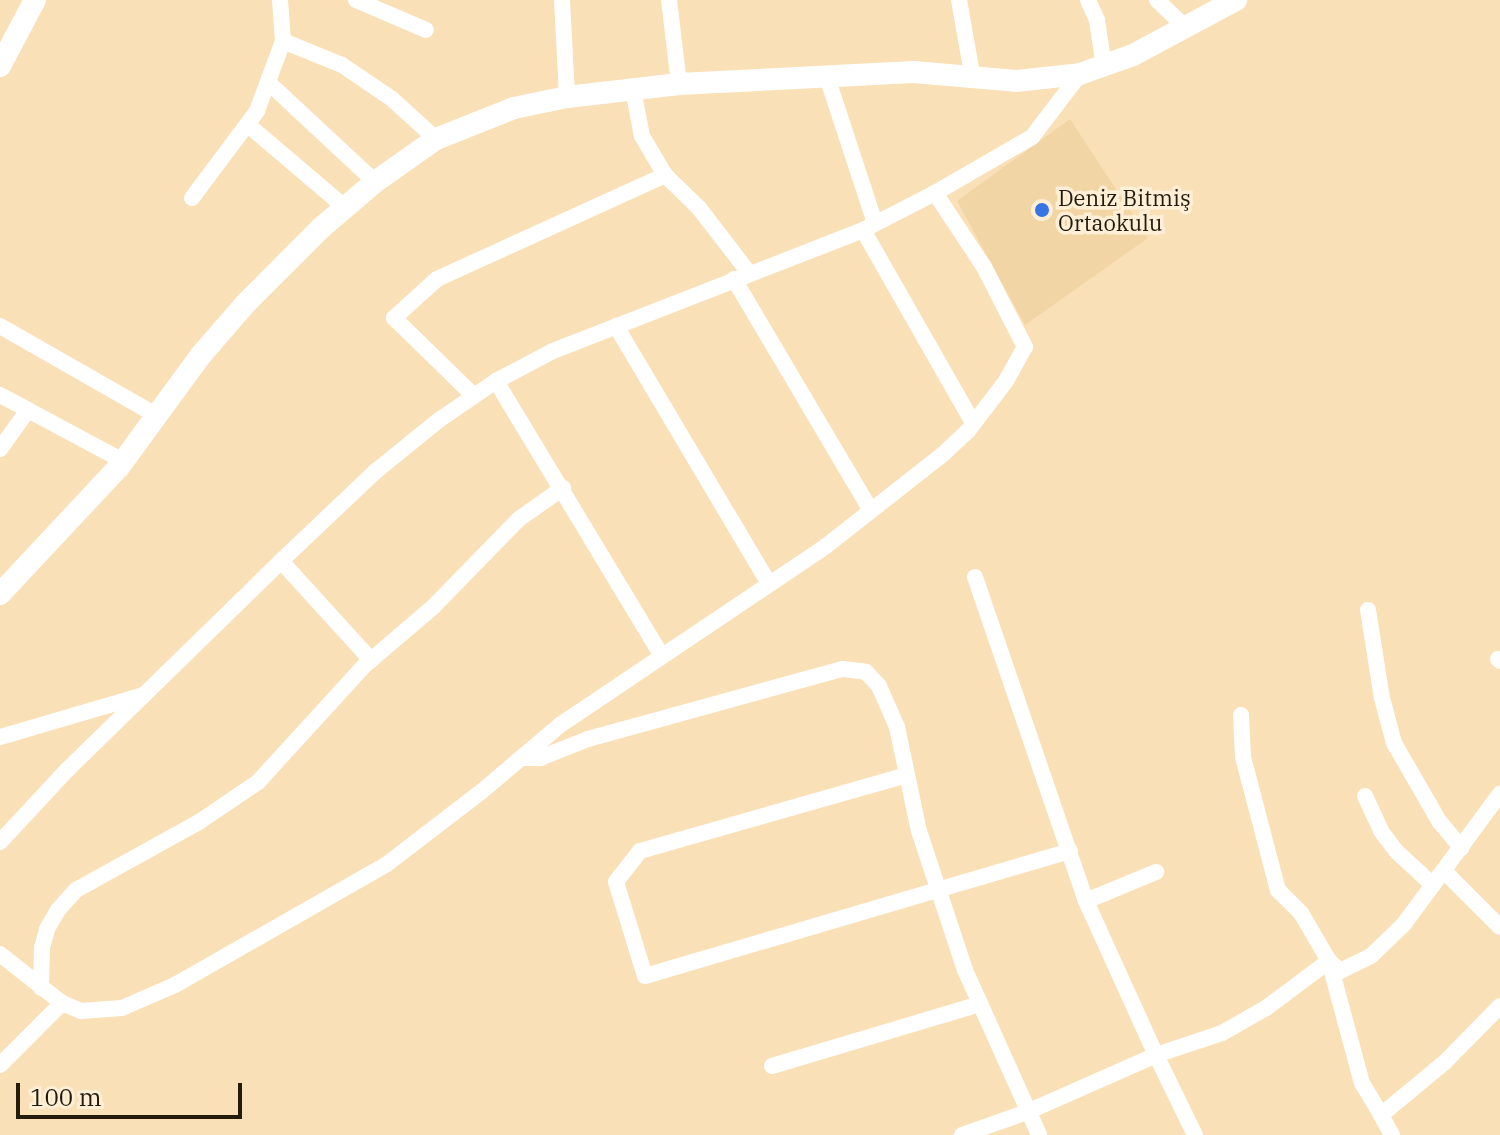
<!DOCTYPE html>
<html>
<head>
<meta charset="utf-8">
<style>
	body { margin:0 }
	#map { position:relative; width:1500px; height:1135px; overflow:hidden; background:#f9e0b7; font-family:"IBM Plex Serif",serif }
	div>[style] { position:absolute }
	.built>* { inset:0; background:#f2d5a5 }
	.street>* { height:16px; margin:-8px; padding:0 8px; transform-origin:8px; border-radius:8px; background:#fff }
	.secondary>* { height:22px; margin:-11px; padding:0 11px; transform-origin:11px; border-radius:11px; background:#fff }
	.dots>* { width:22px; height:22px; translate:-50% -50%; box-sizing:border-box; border:4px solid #feefd6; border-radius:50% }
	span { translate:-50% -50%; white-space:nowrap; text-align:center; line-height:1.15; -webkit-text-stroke:7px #feefd6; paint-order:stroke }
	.poi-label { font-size:22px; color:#241b0c }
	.left { translate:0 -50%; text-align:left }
	.scale { position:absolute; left:16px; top:1083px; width:226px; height:36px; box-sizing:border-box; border:4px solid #241b0c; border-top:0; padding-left:10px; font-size:24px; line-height:28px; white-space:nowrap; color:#241b0c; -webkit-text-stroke:6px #feefd6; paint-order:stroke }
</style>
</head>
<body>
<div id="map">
	<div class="built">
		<i style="clip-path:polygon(1070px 119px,1148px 238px,1025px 325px,957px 201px)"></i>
	</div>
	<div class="street">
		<i style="left:356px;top:0;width:76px;rotate:23.2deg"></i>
		<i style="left:562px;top:0;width:97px;rotate:87deg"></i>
		<i style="left:669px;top:0;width:85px;rotate:83.2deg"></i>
		<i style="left:959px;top:0;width:80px;rotate:80deg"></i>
		<i style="left:1088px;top:0;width:22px;rotate:66deg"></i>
		<i style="left:1097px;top:20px;width:48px;rotate:81.5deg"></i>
		<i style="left:1157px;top:0;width:42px;rotate:44deg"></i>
		<i style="left:283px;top:41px;width:64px;rotate:22.1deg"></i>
		<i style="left:342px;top:65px;width:60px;rotate:34.2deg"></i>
		<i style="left:392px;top:99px;width:59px;rotate:42.3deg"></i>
		<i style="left:826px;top:74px;width:157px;rotate:71.8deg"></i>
		<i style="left:269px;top:83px;width:145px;rotate:43deg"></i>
		<i style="left:633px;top:89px;width:48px;rotate:79.2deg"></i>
		<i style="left:642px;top:136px;width:45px;rotate:59.5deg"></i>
		<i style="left:665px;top:175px;width:47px;rotate:44.1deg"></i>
		<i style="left:699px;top:208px;width:82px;rotate:52.4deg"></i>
		<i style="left:248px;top:125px;width:128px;rotate:40.3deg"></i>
		<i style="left:192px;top:198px;width:109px;rotate:-53.2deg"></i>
		<i style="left:257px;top:111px;width:75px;rotate:-69.6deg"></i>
		<i style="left:283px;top:41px;width:41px;rotate:-94.2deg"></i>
		<i style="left:863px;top:230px;width:222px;rotate:60.3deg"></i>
		<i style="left:734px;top:279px;width:269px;rotate:59.4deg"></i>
		<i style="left:0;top:326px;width:180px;rotate:29.7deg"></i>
		<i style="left:616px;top:326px;width:300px;rotate:59.3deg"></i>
		<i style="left:496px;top:381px;width:321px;rotate:58.9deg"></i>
		<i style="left:0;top:395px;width:32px;rotate:28deg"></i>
		<i style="left:474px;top:396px;width:112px;rotate:-135.7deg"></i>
		<i style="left:394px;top:318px;width:58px;rotate:-42.2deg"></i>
		<i style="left:437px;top:279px;width:251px;rotate:-24.5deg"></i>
		<i style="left:0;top:449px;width:48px;rotate:-54.3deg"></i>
		<i style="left:28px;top:410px;width:108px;rotate:28.2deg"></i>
		<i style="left:281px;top:561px;width:134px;rotate:47.7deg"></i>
		<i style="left:975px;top:577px;width:342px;rotate:71.1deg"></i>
		<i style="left:1086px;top:901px;width:169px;rotate:65.6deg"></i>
		<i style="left:1156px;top:1055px;width:70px;rotate:-18.4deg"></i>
		<i style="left:1222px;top:1033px;width:51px;rotate:-29.6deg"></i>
		<i style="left:1266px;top:1008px;width:79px;rotate:-36.7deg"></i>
		<i style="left:1329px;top:961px;width:15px;rotate:42deg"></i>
		<i style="left:1340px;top:971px;width:34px;rotate:-26deg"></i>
		<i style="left:1371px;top:956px;width:46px;rotate:-44.1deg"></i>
		<i style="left:1404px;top:924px;width:162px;rotate:-53.6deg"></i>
		<i style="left:1368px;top:610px;width:89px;rotate:81deg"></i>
		<i style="left:1382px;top:698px;width:47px;rotate:75.1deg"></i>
		<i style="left:1394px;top:743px;width:90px;rotate:60deg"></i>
		<i style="left:1439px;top:821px;width:35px;rotate:50deg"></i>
		<i style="left:1498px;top:659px;width:3px;rotate:45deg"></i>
		<i style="left:1241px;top:715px;width:42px;rotate:87.3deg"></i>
		<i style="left:1243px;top:757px;width:138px;rotate:75.3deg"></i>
		<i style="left:1278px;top:890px;width:33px;rotate:45deg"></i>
		<i style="left:1301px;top:913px;width:56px;rotate:59.7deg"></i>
		<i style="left:1329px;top:961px;width:126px;rotate:74.9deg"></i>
		<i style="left:1362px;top:1083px;width:37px;rotate:59deg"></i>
		<i style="left:0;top:737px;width:150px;rotate:-16.3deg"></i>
		<i style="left:522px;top:758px;width:18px"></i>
		<i style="left:540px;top:758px;width:52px;rotate:-21.6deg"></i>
		<i style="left:588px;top:739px;width:264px;rotate:-15.4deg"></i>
		<i style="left:843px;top:669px;width:23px;rotate:7deg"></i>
		<i style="left:866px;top:672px;width:19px;rotate:47deg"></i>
		<i style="left:879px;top:686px;width:45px;rotate:66.3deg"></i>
		<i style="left:897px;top:727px;width:106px;rotate:78.1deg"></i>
		<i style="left:919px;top:831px;width:146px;rotate:71.7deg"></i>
		<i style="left:965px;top:970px;width:181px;rotate:65.8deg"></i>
		<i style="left:907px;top:775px;width:278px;rotate:164.1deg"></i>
		<i style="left:640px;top:851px;width:39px;rotate:128deg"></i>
		<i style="left:616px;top:882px;width:98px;rotate:72.9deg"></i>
		<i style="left:645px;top:976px;width:443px;rotate:-16.4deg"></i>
		<i style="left:1365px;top:796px;width:38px;rotate:65deg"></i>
		<i style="left:1381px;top:831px;width:26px;rotate:53deg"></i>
		<i style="left:1397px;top:852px;width:49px;rotate:42.5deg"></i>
		<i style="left:0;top:842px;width:98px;rotate:-47.1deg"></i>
		<i style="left:67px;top:770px;width:299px;rotate:-44.3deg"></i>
		<i style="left:281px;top:561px;width:131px;rotate:-43.5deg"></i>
		<i style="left:376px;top:471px;width:81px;rotate:-39deg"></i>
		<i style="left:439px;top:420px;width:69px;rotate:-34.4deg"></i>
		<i style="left:496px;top:381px;width:64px;rotate:-27.8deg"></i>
		<i style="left:553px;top:351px;width:333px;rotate:-21.3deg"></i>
		<i style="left:863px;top:230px;width:81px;rotate:-27.2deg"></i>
		<i style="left:935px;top:193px;width:112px;rotate:-30deg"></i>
		<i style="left:1032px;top:137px;width:79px;rotate:-52.7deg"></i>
		<i style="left:1444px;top:871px;width:79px;rotate:45deg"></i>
		<i style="left:1086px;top:901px;width:76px;rotate:-22.5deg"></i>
		<i style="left:0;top:954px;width:79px;rotate:38.3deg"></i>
		<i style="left:62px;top:1003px;width:21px;rotate:23deg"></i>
		<i style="left:81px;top:1011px;width:41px;rotate:-4.2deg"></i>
		<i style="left:122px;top:1008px;width:58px;rotate:-23.5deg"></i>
		<i style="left:175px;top:985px;width:244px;rotate:-29.7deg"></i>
		<i style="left:387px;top:864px;width:118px;rotate:-37.5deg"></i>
		<i style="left:481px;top:792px;width:104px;rotate:-40.3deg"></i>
		<i style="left:560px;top:725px;width:321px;rotate:-33.9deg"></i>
		<i style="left:826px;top:546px;width:147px;rotate:-38.1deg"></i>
		<i style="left:942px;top:455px;width:35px;rotate:-43deg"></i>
		<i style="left:968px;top:431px;width:63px;rotate:-52.8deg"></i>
		<i style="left:1006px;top:381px;width:39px;rotate:-61deg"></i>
		<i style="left:1025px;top:347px;width:90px;rotate:-117.1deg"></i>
		<i style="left:984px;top:267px;width:89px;rotate:-123.5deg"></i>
		<i style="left:41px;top:988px;width:40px;rotate:-88.6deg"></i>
		<i style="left:42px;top:948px;width:20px;rotate:-75deg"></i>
		<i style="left:47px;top:929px;width:22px;rotate:-60deg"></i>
		<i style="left:58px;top:910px;width:27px;rotate:-48deg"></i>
		<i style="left:76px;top:890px;width:141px;rotate:-28.9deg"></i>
		<i style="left:199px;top:822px;width:71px;rotate:-34.1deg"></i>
		<i style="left:258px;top:782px;width:157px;rotate:-47.6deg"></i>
		<i style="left:364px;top:666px;width:91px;rotate:-40.5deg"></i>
		<i style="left:433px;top:607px;width:123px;rotate:-45.7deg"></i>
		<i style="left:519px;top:519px;width:54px;rotate:-35.2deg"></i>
		<i style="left:0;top:1065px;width:88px;rotate:-45deg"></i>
		<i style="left:772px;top:1066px;width:217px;rotate:-16.6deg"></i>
		<i style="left:962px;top:1135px;width:69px;rotate:-19.5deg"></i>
		<i style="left:1027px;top:1112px;width:141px;rotate:-23.8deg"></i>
		<i style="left:1156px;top:1055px;width:89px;rotate:64deg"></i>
		<i style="left:1392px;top:1135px;width:23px;rotate:-119deg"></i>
		<i style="left:1381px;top:1115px;width:83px;rotate:-39.6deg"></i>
		<i style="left:1445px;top:1062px;width:78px;rotate:-45.5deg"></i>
	</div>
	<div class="secondary">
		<i style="left:0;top:66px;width:75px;rotate:-62.1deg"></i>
		<i style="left:0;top:594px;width:174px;rotate:-46.9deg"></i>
		<i style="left:119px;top:467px;width:139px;rotate:-53.8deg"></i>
		<i style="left:201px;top:355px;width:69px;rotate:-49.1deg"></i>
		<i style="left:246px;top:303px;width:106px;rotate:-45deg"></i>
		<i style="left:321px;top:228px;width:71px;rotate:-40.4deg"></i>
		<i style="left:375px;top:182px;width:75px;rotate:-35.2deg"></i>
		<i style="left:436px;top:139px;width:84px;rotate:-21.7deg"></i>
		<i style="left:514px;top:108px;width:54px;rotate:-11.7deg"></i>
		<i style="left:567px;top:97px;width:113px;rotate:-6.6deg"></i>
		<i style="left:679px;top:84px;width:235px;rotate:-2.9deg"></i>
		<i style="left:914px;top:72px;width:102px;rotate:5deg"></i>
		<i style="left:1016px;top:81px;width:64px;rotate:-6.2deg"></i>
		<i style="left:1080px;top:74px;width:56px;rotate:-19.7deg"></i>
		<i style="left:1133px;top:55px;width:117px;rotate:-28.1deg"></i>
	</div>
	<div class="dots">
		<i style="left:1042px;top:210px;background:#3675e3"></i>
	</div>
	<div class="poi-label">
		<span class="left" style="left:1058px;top:210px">Deniz Bitmiş<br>Ortaokulu</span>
	</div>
	<div class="scale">100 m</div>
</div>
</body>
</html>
